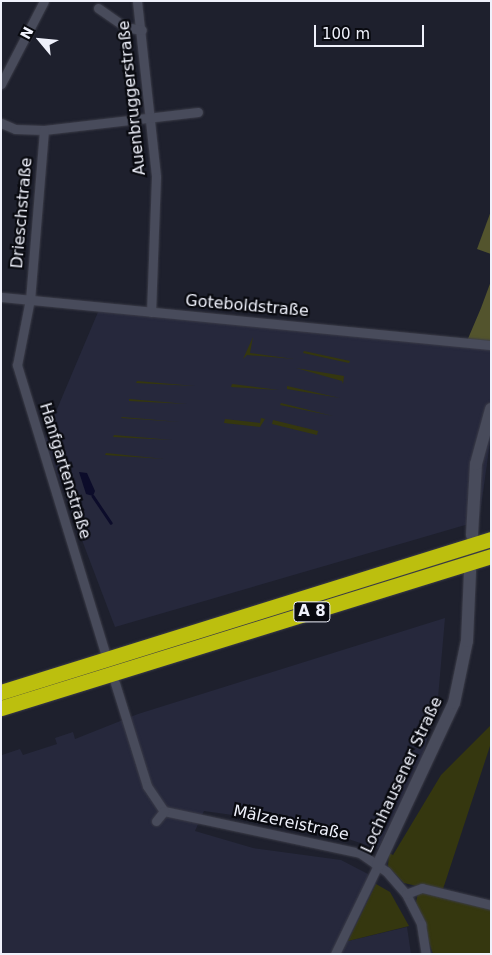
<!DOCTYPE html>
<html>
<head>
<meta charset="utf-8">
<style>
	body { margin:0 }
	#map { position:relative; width:492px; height:955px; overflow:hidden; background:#1e202d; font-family:"DejaVu Sans",sans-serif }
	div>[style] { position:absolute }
	.built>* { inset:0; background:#26283c }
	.green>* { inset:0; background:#35370f }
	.forest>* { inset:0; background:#53542d }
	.water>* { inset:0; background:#0c0c2a }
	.stream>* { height:2.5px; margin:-1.25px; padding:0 1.25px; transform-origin:1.25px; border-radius:1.25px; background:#0c0c2a }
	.roads { filter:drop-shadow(0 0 1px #3b3c48) drop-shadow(0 0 1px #3b3c48) }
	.street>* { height:9px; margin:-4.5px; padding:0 4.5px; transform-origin:4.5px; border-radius:4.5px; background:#484b5b }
	.secondary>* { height:12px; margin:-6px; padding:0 6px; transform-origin:6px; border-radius:6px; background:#484b5b }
	.highway>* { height:15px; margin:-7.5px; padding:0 7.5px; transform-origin:7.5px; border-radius:7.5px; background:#bcbf0e }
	span { translate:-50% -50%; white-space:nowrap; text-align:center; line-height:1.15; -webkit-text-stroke:4.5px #090a10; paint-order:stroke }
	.shield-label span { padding:1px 4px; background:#090a10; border:1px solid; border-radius:4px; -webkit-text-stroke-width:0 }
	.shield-label { font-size:15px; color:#eff1fb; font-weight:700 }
	.street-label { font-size:16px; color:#eff1fb }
	.frame { position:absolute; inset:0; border:2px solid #eff1fb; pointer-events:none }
	.north { position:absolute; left:15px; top:15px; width:50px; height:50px; -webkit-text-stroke:4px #090a10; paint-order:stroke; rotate:298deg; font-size:14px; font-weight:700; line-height:20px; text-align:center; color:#eff1fb }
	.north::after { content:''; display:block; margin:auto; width:18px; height:22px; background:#eff1fb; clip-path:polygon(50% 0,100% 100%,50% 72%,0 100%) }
	.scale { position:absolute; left:314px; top:25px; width:110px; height:22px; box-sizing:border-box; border:2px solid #eff1fb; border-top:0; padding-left:6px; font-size:15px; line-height:18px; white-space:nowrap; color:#eff1fb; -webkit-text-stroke:4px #090a10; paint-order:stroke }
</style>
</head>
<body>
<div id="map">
	<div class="built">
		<i style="clip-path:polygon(101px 305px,491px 343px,491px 435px,479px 521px,115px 627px,44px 440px)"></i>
		<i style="clip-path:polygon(445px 618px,438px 698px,421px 763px,378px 849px,310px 826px,204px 811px,195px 831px,253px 848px,341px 860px,368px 874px,376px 884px,348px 941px,407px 927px,411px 954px,1px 954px,2px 755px,20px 749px,23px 755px,57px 744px,55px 738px,73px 732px,75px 739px,138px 714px)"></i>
	</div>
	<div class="green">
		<i style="clip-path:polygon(253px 337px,250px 353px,294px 359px,247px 355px,243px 359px)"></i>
		<i style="clip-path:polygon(304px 351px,350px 361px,349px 363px,303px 353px)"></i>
		<i style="clip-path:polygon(296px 368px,344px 376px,343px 384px,342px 381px)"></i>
		<i style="clip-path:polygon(137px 381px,195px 386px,136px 383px)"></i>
		<i style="clip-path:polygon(232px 384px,279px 390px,231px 387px)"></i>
		<i style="clip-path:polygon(287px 386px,340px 398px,287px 389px)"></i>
		<i style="clip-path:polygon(129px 399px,187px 404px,129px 401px)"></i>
		<i style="clip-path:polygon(281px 403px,333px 416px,280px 405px)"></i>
		<i style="clip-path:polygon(122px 417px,180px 422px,121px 418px)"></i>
		<i style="clip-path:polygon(261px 418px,265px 419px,260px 427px,224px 423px,225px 419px,260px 423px)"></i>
		<i style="clip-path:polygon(273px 420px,318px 431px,317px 435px,272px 424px)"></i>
		<i style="clip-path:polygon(114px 435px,172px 440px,113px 437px)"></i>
		<i style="clip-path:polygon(106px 453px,164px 459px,105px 455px)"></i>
		<i style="clip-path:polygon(451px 557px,452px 562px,115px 666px,114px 662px)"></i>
		<i style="clip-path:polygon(491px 725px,491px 743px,442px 892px,404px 883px,388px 866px,389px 853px,393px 855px,441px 775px)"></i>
		<i style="clip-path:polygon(376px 884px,390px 892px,409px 926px,348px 941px)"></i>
		<i style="clip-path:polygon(423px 892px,491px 908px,491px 954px,433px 954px,416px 902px,418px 893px)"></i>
	</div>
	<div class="forest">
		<i style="clip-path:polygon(491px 211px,491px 254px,477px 249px)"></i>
		<i style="clip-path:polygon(491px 281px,491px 343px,467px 341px,481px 308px)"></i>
	</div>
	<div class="water">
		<i style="clip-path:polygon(79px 472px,87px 473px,95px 491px,93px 496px,86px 494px)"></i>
	</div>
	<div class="stream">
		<i style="left:93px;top:496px;width:32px;rotate:56deg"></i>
	</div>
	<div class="roads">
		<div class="street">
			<i style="left:137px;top:1px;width:177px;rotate:83.8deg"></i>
			<i style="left:156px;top:177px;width:135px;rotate:92.1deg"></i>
			<i style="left:98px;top:8px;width:33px;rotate:35deg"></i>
			<i style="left:125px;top:27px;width:17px;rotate:10deg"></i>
			<i style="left:1px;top:84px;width:93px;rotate:-62.6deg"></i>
			<i style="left:1px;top:123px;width:15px;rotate:23deg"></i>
			<i style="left:15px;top:129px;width:29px;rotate:2deg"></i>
			<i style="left:44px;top:130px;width:155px;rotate:-6.7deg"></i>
			<i style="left:44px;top:130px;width:170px;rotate:94.7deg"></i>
			<i style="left:30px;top:299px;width:67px;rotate:101.1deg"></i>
			<i style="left:17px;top:365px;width:298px;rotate:73deg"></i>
			<i style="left:1px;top:297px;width:492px;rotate:5.6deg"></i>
			<i style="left:115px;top:683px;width:108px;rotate:72.7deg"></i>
			<i style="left:147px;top:786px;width:30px;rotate:56deg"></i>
			<i style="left:164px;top:811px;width:200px;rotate:12.1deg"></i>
			<i style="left:360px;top:853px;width:32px;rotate:35deg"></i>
			<i style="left:386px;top:871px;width:30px;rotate:49deg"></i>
			<i style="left:406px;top:894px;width:34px;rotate:63deg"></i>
			<i style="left:421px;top:924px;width:30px;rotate:81deg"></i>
			<i style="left:156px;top:821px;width:13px;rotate:-51deg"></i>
			<i style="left:406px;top:894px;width:17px;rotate:-21deg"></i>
			<i style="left:422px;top:888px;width:71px;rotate:13.8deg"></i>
			<i style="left:335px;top:954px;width:99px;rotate:-64.2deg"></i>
		</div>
		<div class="secondary">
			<i style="left:472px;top:535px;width:71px;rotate:-86.8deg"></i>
			<i style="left:476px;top:464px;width:57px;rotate:-74.7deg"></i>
			<i style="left:378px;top:865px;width:179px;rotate:-64.9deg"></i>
			<i style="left:454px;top:703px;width:63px;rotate:-78.2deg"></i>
			<i style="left:467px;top:641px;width:70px;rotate:-87.5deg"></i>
		</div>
		<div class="highway">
			<i style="left:1px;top:692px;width:513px;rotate:-17.34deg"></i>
			<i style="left:1px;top:708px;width:513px;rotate:-17.23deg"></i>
		</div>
	</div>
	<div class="shield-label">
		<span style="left:312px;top:612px">A 8</span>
	</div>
	<div class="street-label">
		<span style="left:132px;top:98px;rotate:-96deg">Auenbruggerstraße</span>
		<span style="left:22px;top:213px;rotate:-85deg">Drieschstraße</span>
		<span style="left:247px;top:306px;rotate:5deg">Goteboldstraße</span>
		<span style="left:65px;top:471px;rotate:73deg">Hanfgartenstraße</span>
		<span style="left:402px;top:775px;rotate:-65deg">Lochhausener Straße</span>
		<span style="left:291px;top:823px;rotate:12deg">Mälzereistraße</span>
	</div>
	<div class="frame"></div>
	<div class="north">N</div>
	<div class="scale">100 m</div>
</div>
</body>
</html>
